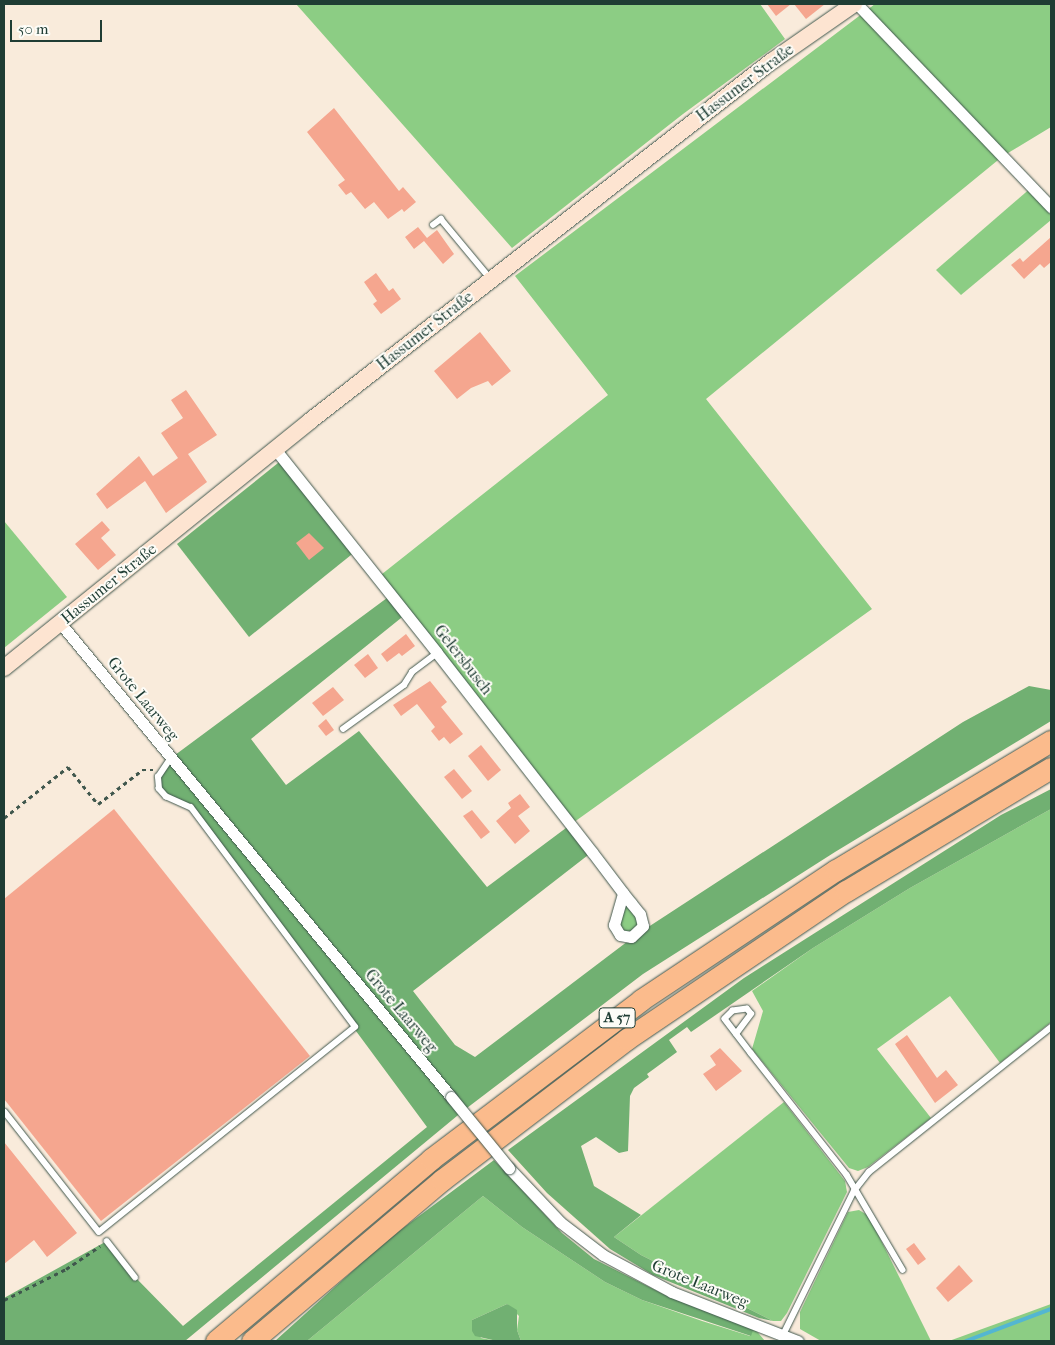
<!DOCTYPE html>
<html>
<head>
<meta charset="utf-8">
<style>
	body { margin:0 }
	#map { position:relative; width:1055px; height:1345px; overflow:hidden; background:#f9ebdb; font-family:"IM FELL French Canon",serif }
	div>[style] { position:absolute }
	.green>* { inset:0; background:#8ccd84 }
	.forest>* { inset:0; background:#71b072 }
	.stream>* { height:4px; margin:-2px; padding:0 2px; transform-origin:2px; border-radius:2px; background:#53b6d2 }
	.building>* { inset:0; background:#f5a68f }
	.path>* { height:2.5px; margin-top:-1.25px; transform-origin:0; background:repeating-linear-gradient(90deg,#40574d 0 4px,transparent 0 8px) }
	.roads { filter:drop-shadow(0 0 1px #40574d) drop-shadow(0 0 1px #40574d) }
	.lane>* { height:5.5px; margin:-2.75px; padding:0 2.75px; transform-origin:2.75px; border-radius:2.75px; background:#fff }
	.street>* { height:11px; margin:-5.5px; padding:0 5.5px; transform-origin:5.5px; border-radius:5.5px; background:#fff }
	.secondary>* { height:16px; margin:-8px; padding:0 8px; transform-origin:8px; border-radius:8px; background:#fde4d1 }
	.highway>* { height:21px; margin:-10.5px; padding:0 10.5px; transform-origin:10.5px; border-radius:10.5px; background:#fbbb8c }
	.bridges { filter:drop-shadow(0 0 1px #40574d) drop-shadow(0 0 1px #40574d) }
	.street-bridge>* { height:11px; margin:-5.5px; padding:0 5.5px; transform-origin:5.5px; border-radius:5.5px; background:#fff }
	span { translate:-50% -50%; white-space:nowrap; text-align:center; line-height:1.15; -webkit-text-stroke:4px #fdfcf7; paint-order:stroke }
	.shield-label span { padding:1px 4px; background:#fdfcf7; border:1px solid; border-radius:4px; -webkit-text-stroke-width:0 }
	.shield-label { font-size:15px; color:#1f3d34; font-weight:700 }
	.street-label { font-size:16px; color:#1f3d34 }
	.frame { position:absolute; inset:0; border:5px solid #1f3d34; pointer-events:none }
	.scale { position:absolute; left:10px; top:20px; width:92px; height:22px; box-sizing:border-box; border:2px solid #1f3d34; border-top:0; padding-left:6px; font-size:15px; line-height:18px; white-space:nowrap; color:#1f3d34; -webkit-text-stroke:4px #fdfcf7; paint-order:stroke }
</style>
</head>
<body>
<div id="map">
	<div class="green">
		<i style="clip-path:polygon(296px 4px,760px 4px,785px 39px,683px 114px,512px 248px)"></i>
		<i style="clip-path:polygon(875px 4px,1051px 4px,1051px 127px,1003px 156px,706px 399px,872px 609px,570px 825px,377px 578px,608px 395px,515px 276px)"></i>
		<i style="clip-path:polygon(1032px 187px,1051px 207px,1051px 220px,961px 295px,936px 270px)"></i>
		<i style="clip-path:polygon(4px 521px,67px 597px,4px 648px)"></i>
		<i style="clip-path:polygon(1051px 809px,1051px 1022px,1000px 1063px,950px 996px,877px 1049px,931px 1118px,868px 1167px,858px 1171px,849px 1168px,752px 1049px,763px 1011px,752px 991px,813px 948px,910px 888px)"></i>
		<i style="clip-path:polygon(623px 893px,643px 926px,620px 935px,616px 911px)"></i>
		<i style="clip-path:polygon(784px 1102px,845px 1181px,847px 1192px,787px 1313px,781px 1321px,773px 1321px,641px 1255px,614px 1237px)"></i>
		<i style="clip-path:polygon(483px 1196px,522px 1227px,605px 1282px,642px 1300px,702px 1321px,750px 1336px,754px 1328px,765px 1341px,521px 1341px,517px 1330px,519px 1316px,507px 1304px,472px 1320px,481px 1338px,497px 1341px,307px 1341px)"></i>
		<i style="clip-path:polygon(859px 1210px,869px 1216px,931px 1341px,821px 1341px,800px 1329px,800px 1312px,848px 1212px)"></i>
		<i style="clip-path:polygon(1051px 1304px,1051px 1341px,949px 1341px)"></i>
	</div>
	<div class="forest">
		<i style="clip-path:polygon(283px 459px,356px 551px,249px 637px,177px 544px)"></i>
		<i style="clip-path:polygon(391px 595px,406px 614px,251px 739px,286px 785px,359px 731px,487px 887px,570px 825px,592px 852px,413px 991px,455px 1045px,475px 1057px,636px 935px,963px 722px,1029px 686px,1051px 690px,1051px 721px,835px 852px,643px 974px,463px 1111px,185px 1341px,4px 1341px,4px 1298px,107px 1241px,135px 1277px,183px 1326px,427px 1127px,191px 808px,166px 797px,159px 789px,158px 777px,171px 758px)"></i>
		<i style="clip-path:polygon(1051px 789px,1051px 809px,910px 888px,813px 948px,691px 1032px,687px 1027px,669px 1040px,677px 1052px,647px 1074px,649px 1077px,634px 1088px,630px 1096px,628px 1151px,619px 1153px,596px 1137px,581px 1146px,594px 1186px,641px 1215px,614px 1237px,641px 1255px,773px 1321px,759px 1318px,653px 1275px,610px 1249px,547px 1193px,508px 1150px,744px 978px,1001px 815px)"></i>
		<i style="clip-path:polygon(494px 1160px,562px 1233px,594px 1259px,671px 1298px,754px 1328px,751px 1336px,642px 1300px,605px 1282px,522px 1227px,483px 1196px,307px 1341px,275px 1341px,387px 1240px)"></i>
		<i style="clip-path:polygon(507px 1304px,517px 1310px,517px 1330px,521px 1341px,497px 1341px,475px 1336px,472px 1331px,472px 1320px)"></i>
	</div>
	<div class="stream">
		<i style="left:966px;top:1341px;width:91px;rotate:-20.6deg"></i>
	</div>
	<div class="building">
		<i style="clip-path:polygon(767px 4px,791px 4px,776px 16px)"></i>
		<i style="clip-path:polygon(794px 4px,825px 4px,806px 19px)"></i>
		<i style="clip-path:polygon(334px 108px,399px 191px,403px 187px,416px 202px,404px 212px,402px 209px,388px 219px,374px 202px,365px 209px,351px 192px,346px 195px,338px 185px,345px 180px,307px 132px)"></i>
		<i style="clip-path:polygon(418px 227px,427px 238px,437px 230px,454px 254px,443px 264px,424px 241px,414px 249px,405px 237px)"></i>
		<i style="clip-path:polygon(1051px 237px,1051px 262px,1044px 268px,1040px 264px,1024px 279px,1011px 265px,1020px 258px,1023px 262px)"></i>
		<i style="clip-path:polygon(376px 273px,389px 291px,393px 288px,401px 299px,381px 314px,373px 304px,377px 301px,364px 282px)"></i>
		<i style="clip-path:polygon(480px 332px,511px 371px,492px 386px,488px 381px,471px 388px,457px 399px,434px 371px)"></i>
		<i style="clip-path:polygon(186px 390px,217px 435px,188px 454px,207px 482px,166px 513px,145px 481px,107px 509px,96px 494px,139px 456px,153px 476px,178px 458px,161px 433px,183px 418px,171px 400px)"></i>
		<i style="clip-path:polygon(102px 521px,110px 530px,101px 538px,116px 555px,98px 570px,75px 544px)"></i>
		<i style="clip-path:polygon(309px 533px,324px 548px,309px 560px,296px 543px)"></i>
		<i style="clip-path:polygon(406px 634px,415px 646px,402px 656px,399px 653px,387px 662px,381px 654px)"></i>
		<i style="clip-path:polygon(368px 654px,378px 668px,365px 678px,354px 665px)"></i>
		<i style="clip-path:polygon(430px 681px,447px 702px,441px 707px,463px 734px,450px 744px,444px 737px,439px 741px,431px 731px,435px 727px,417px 704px,401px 716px,393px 705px)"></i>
		<i style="clip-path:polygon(333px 687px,344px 700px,323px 716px,312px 703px)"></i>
		<i style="clip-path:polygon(326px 719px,334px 730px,326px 736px,318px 726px)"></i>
		<i style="clip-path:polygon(481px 745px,501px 770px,488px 781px,468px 756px)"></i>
		<i style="clip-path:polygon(454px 769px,472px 791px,462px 799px,444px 777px)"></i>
		<i style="clip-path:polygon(520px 794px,530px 807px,518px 816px,530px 831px,515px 844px,496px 821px,511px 808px,508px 803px)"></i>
		<i style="clip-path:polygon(114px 809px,310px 1056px,101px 1221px,4px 1099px,4px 899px)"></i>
		<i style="clip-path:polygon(472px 810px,490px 832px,481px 839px,463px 816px)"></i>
		<i style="clip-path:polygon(907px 1035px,937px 1078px,946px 1070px,958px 1085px,935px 1103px,895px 1044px)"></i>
		<i style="clip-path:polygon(720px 1048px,742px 1071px,716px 1091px,703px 1074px,716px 1065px,710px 1056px)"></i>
		<i style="clip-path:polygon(4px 1142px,77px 1233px,47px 1257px,34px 1240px,4px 1264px)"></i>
		<i style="clip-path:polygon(914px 1243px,926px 1259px,918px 1265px,906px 1249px)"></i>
		<i style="clip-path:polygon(959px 1265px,973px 1281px,948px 1302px,936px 1288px)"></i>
	</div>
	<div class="path">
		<i style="left:4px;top:818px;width:82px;rotate:-38.6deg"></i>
		<i style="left:68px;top:767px;width:48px;rotate:51deg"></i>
		<i style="left:98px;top:804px;width:56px;rotate:-37.7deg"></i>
		<i style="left:142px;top:770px;width:11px"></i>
		<i style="left:4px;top:1300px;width:69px;rotate:-26.6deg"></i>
		<i style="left:66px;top:1269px;width:41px;rotate:-34.1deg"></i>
	</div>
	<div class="roads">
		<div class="lane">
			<i style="left:433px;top:225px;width:10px;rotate:-37deg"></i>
			<i style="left:441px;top:219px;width:77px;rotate:50.3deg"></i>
			<i style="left:343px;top:729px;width:75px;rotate:-35.8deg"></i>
			<i style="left:404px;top:685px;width:15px;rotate:-58deg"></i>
			<i style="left:412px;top:672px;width:31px;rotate:-37deg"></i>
			<i style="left:736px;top:1034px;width:25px;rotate:-53deg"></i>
			<i style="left:751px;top:1014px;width:6px;rotate:-129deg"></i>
			<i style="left:747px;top:1009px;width:14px;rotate:172deg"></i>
			<i style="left:733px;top:1011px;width:11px;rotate:135deg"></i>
			<i style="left:725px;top:1019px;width:43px;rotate:52.6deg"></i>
			<i style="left:751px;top:1053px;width:155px;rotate:51.8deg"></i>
			<i style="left:847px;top:1175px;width:110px;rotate:59.5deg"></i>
			<i style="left:5px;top:1112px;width:152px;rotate:51.9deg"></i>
			<i style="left:99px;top:1232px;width:328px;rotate:-38.7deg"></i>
			<i style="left:355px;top:1027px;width:274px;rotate:-126.8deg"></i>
			<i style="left:191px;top:808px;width:27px;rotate:-156deg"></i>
			<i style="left:166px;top:797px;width:11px;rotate:-131deg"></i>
			<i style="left:159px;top:789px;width:12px;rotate:-95deg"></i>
			<i style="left:158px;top:777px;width:23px;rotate:-56deg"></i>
			<i style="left:107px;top:1241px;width:46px;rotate:52.1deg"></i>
			<i style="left:783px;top:1335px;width:161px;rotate:-63.8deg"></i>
			<i style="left:854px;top:1191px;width:24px;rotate:-52deg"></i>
			<i style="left:869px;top:1172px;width:233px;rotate:-38.5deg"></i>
		</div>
		<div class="street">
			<i style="left:857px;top:4px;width:281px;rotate:46.3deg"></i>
			<i style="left:275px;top:449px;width:260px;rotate:51.5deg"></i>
			<i style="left:437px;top:653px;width:252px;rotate:52.1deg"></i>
			<i style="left:592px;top:852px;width:51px;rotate:52.9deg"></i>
			<i style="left:623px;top:893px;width:13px;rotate:51deg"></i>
			<i style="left:631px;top:903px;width:14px;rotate:51deg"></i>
			<i style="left:640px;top:914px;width:12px;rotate:76deg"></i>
			<i style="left:643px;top:926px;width:16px;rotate:137deg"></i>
			<i style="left:631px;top:937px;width:11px;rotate:-170deg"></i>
			<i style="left:620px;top:935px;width:12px;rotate:-121deg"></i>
			<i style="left:614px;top:925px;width:33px;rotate:-74deg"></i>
			<i style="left:61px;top:624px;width:613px;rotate:50.49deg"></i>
			<i style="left:509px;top:1168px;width:74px;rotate:46.6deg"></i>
			<i style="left:560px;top:1222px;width:54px;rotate:37.5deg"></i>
			<i style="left:603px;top:1255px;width:78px;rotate:28.2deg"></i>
			<i style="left:672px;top:1292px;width:135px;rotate:21.3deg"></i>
		</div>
		<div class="secondary">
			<i style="left:4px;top:668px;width:393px;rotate:-38.9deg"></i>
			<i style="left:310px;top:421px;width:586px;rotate:-37.93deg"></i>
			<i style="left:772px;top:61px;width:100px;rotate:-34.8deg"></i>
		</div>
		<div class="highway">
			<i style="left:216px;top:1341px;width:282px;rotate:-40.2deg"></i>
			<i style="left:431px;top:1159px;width:263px;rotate:-37.1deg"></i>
			<i style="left:641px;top:1000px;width:234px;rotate:-33.7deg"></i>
			<i style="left:836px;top:870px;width:251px;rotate:-31deg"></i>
			<i style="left:252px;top:1341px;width:249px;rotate:-40.3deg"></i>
			<i style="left:442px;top:1180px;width:233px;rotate:-37.3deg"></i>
			<i style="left:627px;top:1039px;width:264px;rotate:-34.1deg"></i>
			<i style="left:846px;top:891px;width:239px;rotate:-31deg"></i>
		</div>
	</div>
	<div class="bridges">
		<div class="street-bridge">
			<i style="left:451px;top:1097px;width:92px;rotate:50.8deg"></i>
		</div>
	</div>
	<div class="shield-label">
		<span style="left:617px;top:1018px">A 57</span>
	</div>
	<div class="street-label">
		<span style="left:745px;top:83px;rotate:-37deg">Hassumer Straße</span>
		<span style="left:425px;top:331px;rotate:-38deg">Hassumer Straße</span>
		<span style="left:109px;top:584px;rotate:-39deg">Hassumer Straße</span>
		<span style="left:463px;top:660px;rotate:52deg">Gelersbusch</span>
		<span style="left:143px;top:699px;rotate:51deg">Grote Laarweg</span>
		<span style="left:401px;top:1011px;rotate:50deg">Grote Laarweg</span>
		<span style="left:700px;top:1284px;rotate:22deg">Grote Laarweg</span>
	</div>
	<div class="frame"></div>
	<div class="scale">50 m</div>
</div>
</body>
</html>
